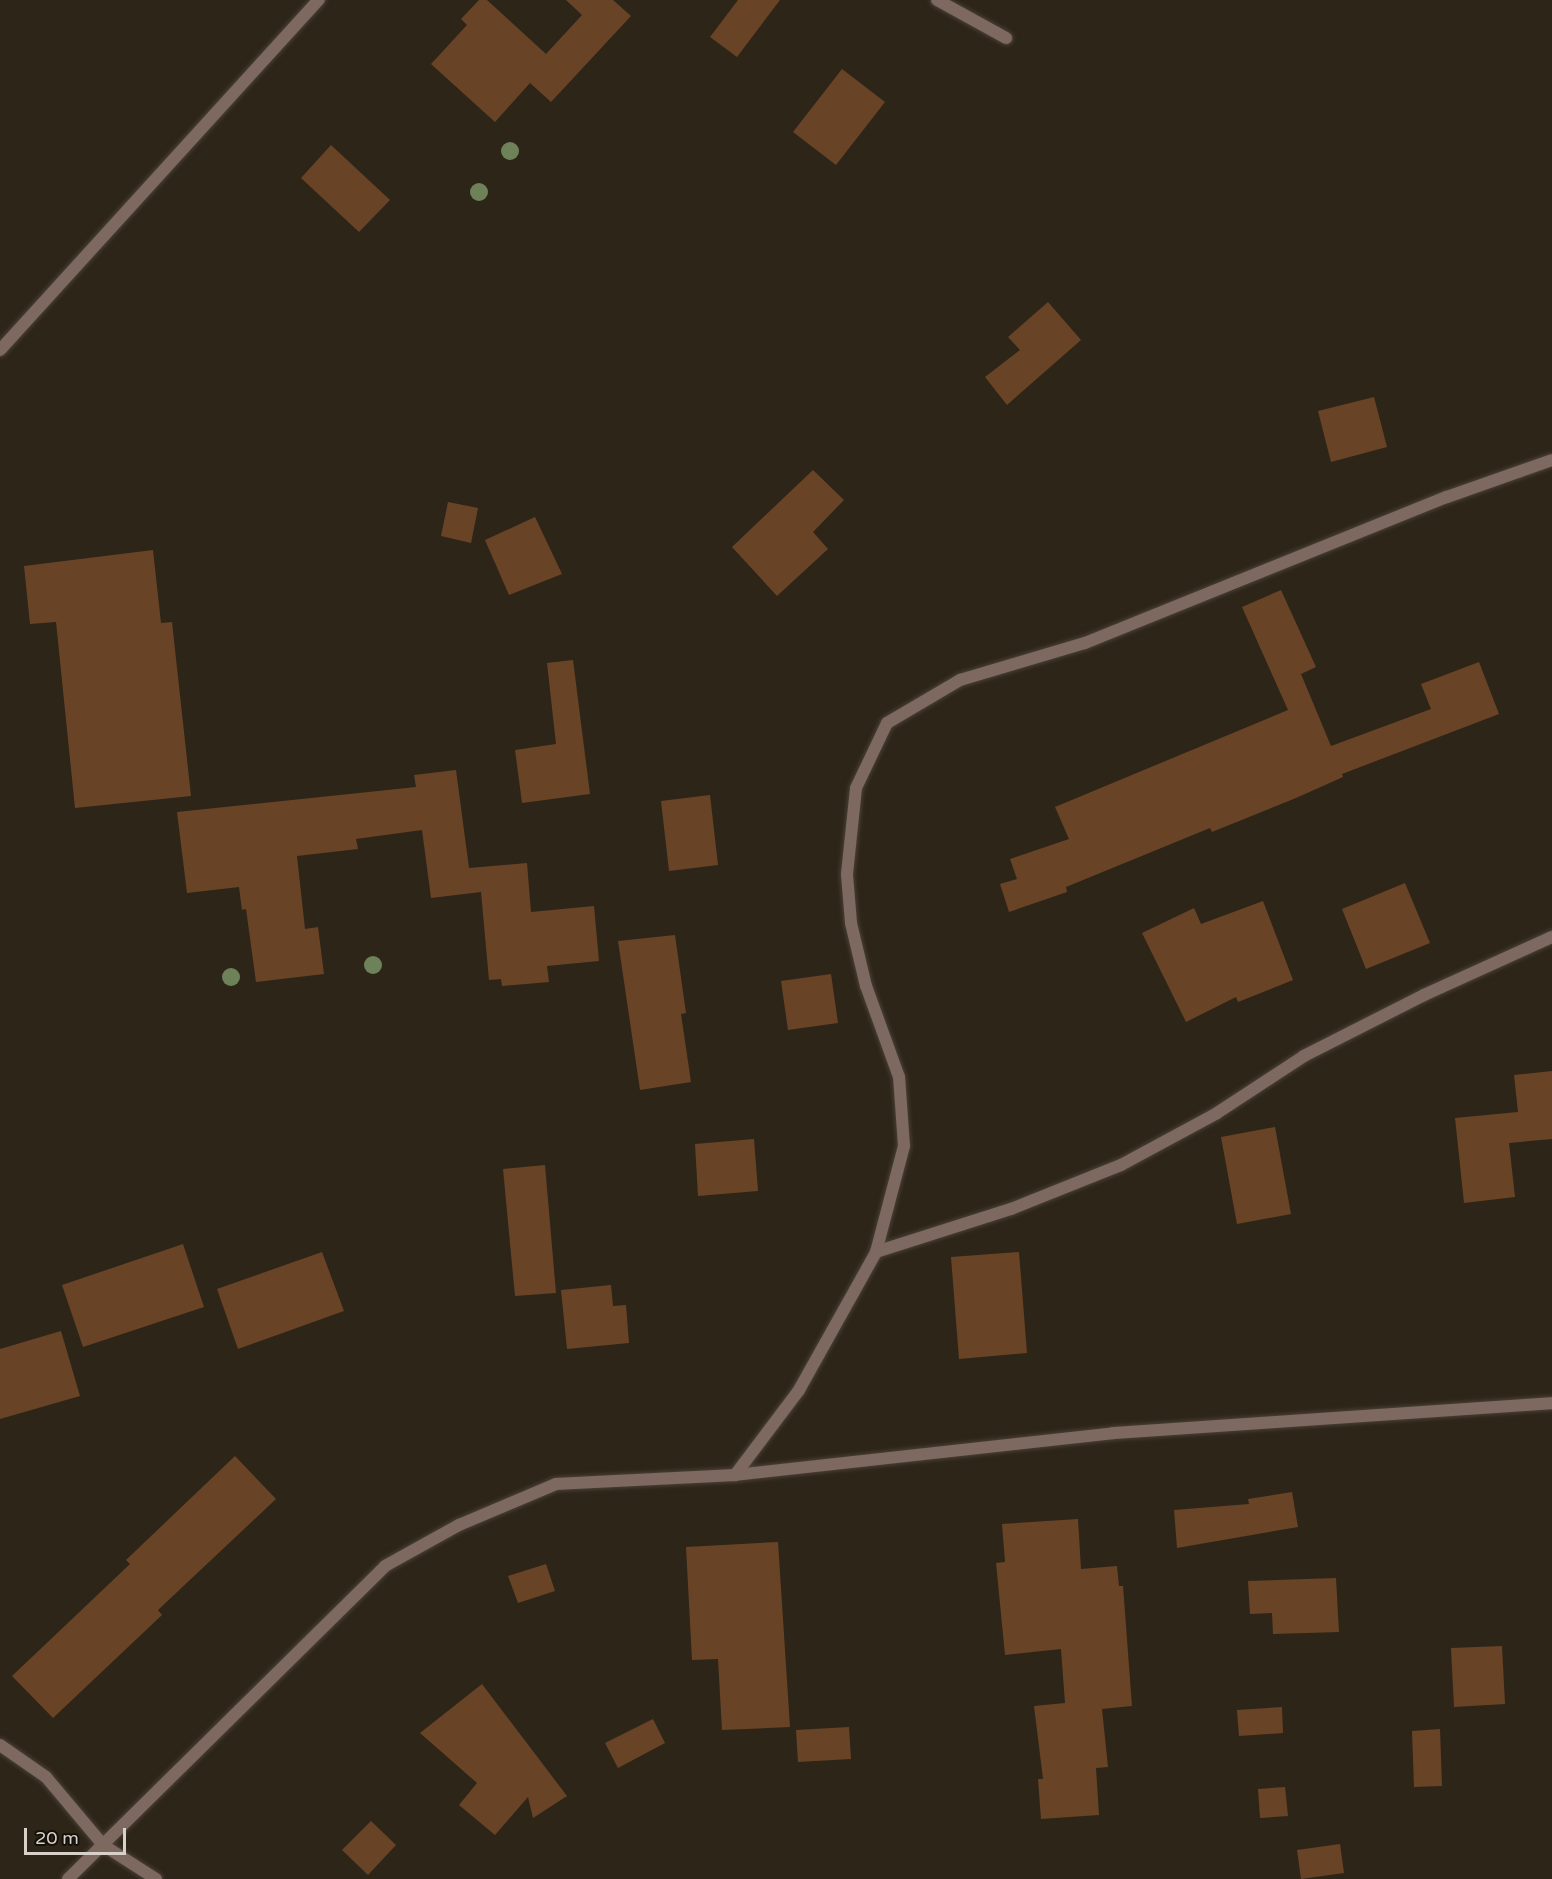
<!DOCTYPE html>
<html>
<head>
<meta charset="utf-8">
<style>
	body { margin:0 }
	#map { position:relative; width:1552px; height:1879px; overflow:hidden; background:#2e2519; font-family:"Varela Round",sans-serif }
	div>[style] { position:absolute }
	.building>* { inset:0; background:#694326 }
	.roads { filter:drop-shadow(0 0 2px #494135) drop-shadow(0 0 2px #494135) }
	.street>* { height:12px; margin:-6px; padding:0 6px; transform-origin:6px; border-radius:6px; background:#7d695f }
	.trees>* { width:18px; height:18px; margin:-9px; border-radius:50%; background:#6e8259 }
	span { translate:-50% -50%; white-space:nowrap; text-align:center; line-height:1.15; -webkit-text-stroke:5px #130f09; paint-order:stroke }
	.scale { position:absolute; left:24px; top:1828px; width:102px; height:27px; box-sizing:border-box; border:3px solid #d7d1ca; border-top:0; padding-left:8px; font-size:18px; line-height:21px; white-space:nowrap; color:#d7d1ca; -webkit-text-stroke:4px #130f09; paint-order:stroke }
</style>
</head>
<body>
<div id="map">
	<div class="building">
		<i style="clip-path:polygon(479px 0,487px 0,546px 54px,582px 15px,566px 0,613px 0,631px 16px,551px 102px,530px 83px,495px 122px,431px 64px,467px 25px,461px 19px)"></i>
		<i style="clip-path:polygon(738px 0,780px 0,737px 57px,710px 37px)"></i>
		<i style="clip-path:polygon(842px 69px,885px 102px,836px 165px,793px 132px)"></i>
		<i style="clip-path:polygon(331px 145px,390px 200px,359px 232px,301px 178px)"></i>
		<i style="clip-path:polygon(1048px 302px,1081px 340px,1007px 405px,985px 377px,1020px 350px,1008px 337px)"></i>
		<i style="clip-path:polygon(1374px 397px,1387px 447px,1331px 462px,1318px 411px)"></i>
		<i style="clip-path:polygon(813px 470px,844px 500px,813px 532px,828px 549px,777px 596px,732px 547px)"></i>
		<i style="clip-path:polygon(448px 502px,478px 508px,471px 543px,441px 536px)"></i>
		<i style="clip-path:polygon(535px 517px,562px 574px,509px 595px,485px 540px)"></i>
		<i style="clip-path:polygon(153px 550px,161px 623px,172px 622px,191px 796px,75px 808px,56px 622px,30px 624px,24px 566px)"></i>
		<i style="clip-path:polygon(1281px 590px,1316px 667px,1301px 674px,1331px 746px,1431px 709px,1421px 684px,1479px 662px,1499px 714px,1342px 774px,1343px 777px,1296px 798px,1212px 832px,1210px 828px,1066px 887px,1067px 892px,1009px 912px,1000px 884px,1017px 879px,1010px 859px,1069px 839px,1055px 807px,1288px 710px,1242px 607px)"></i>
		<i style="clip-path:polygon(573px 660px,590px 794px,522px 803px,515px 750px,556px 744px,547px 663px)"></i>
		<i style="clip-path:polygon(456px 770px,469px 868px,527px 863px,531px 912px,594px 906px,599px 961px,547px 966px,549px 982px,502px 986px,501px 979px,489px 980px,481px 892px,431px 898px,422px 830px,356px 839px,358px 849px,297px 856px,305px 929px,318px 927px,324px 974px,256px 982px,246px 909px,242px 910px,239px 887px,187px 893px,177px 812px,416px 787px,414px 775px)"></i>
		<i style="clip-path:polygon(710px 795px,718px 865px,669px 871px,661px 801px)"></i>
		<i style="clip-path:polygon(1405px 883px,1430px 943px,1366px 969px,1342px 909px)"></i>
		<i style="clip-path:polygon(1263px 901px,1293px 980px,1238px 1002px,1236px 997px,1186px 1022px,1142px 933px,1194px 908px,1201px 924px)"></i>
		<i style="clip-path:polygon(675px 935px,686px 1013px,681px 1014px,691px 1082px,640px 1090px,618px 941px)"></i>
		<i style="clip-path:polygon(831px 974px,838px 1023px,788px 1030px,781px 981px)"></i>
		<i style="clip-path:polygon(1552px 1071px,1552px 1139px,1509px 1143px,1515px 1197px,1464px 1203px,1455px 1118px,1518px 1112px,1514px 1075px)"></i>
		<i style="clip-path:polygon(1275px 1127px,1291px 1214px,1237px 1224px,1221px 1137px)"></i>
		<i style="clip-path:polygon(754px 1139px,758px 1191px,698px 1196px,695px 1144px)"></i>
		<i style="clip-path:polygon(545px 1165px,556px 1293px,515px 1296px,503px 1169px)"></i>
		<i style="clip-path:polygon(183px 1244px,204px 1307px,83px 1347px,62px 1285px)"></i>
		<i style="clip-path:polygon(322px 1252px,344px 1311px,238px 1349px,217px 1289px)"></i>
		<i style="clip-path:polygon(1019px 1252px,1027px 1353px,959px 1359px,951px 1257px)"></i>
		<i style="clip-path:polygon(611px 1285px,613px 1306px,626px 1305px,629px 1343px,567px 1349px,561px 1290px)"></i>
		<i style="clip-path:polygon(61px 1331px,80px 1396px,0 1419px,0 1349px)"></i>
		<i style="clip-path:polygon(235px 1456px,276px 1499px,158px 1610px,162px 1615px,53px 1718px,12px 1676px,130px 1564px,126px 1560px)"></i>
		<i style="clip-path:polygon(1292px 1492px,1298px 1527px,1177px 1548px,1174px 1510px,1249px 1504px,1248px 1499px)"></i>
		<i style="clip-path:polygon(1078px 1519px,1081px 1569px,1117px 1566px,1119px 1586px,1123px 1586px,1132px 1706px,1102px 1709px,1108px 1767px,1096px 1768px,1099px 1815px,1041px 1819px,1038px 1779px,1043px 1779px,1034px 1706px,1065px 1703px,1061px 1649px,1005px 1655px,996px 1563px,1005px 1562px,1002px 1524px)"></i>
		<i style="clip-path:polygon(778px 1542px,790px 1727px,722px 1730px,718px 1659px,692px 1660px,686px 1547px)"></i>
		<i style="clip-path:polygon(546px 1564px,555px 1591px,518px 1603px,508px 1576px)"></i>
		<i style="clip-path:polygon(1336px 1578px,1339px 1632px,1273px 1634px,1272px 1613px,1250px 1614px,1248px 1581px)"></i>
		<i style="clip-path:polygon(1502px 1646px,1505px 1704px,1454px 1707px,1451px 1648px)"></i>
		<i style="clip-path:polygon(482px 1684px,567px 1796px,533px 1818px,528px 1797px,495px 1835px,459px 1805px,477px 1783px,420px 1733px)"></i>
		<i style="clip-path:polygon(1282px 1707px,1283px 1733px,1239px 1736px,1237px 1710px)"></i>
		<i style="clip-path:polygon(653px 1719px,665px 1743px,618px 1768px,605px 1743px)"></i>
		<i style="clip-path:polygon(849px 1727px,851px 1759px,798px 1762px,796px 1730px)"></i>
		<i style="clip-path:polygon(1440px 1729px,1442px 1786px,1414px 1787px,1412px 1731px)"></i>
		<i style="clip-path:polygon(1285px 1787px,1288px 1816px,1260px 1818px,1258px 1789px)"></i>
		<i style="clip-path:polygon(371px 1821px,396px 1845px,368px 1875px,342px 1850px)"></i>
		<i style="clip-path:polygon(1340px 1844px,1344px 1873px,1301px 1879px,1297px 1850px)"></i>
	</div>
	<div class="roads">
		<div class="street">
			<i style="left:937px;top:0;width:79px;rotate:28.8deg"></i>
			<i style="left:0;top:350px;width:474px;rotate:-47.7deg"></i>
			<i style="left:876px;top:1252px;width:142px;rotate:-17.7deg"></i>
			<i style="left:1011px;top:1209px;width:118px;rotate:-21.8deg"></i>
			<i style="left:1121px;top:1165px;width:109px;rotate:-28.4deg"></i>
			<i style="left:1217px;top:1113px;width:104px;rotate:-33.2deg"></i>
			<i style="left:1304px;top:1056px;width:135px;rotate:-26.9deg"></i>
			<i style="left:1424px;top:995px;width:141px;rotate:-24.4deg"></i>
			<i style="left:735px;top:1475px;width:106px;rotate:-53deg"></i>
			<i style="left:799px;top:1390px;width:158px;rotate:-60.8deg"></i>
			<i style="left:876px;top:1252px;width:110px;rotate:-75.2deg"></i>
			<i style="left:904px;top:1146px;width:69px;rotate:-94.1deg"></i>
			<i style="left:899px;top:1077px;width:97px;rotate:-109.9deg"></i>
			<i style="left:866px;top:986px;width:65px;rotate:-103.4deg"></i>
			<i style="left:851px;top:923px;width:49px;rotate:-94.7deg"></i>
			<i style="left:847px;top:874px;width:86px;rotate:-84deg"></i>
			<i style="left:856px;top:788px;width:72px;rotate:-64.5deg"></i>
			<i style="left:887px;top:723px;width:85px;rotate:-30.5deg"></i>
			<i style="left:960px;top:680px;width:130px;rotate:-16.5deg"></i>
			<i style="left:1085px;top:643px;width:390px;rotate:-22deg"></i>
			<i style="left:1447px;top:497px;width:111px;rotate:-19.4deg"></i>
			<i style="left:0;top:1745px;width:56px;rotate:34.8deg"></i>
			<i style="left:46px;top:1777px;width:89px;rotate:50deg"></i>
			<i style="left:103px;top:1845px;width:63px;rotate:32.7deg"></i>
			<i style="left:68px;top:1879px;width:445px;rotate:-44.6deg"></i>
			<i style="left:385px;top:1566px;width:85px;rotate:-29deg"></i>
			<i style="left:459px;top:1525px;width:105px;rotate:-22.9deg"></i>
			<i style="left:556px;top:1484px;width:179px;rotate:-2.9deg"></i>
			<i style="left:735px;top:1475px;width:380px;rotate:-6.3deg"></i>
			<i style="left:1113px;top:1433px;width:440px;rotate:-3.9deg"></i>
		</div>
	</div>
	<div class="trees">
		<i style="left:510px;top:151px"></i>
		<i style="left:479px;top:192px"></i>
		<i style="left:373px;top:965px"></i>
		<i style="left:231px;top:977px"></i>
	</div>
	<div class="scale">20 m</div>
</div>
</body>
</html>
